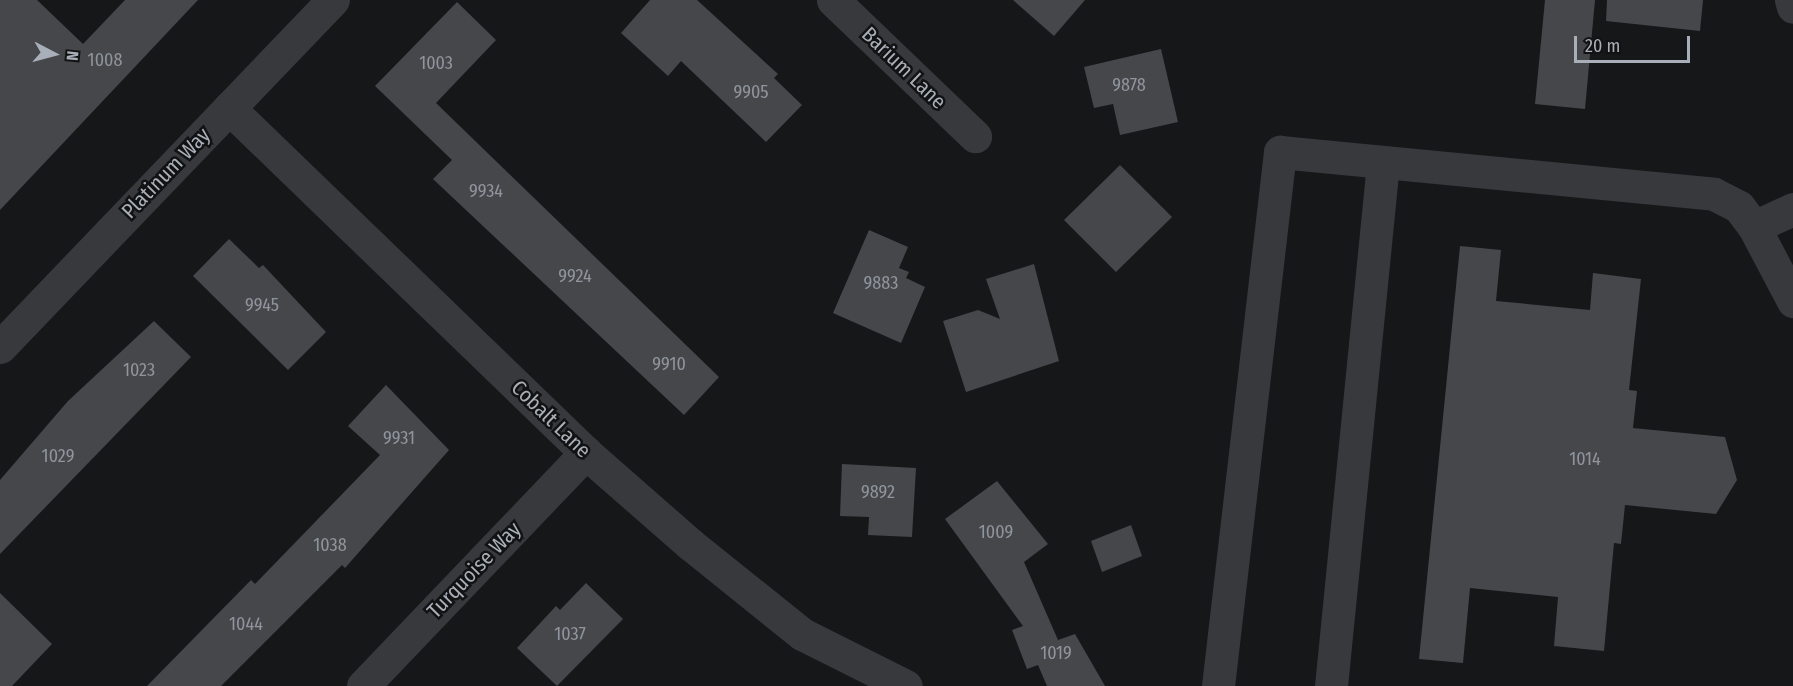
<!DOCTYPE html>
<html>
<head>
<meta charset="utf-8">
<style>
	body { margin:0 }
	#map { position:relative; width:1793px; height:686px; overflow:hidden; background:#161718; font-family:"Fira Sans Condensed",sans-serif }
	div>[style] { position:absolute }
	.building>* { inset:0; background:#45474b }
	.minor>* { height:33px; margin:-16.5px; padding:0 16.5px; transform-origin:16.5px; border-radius:16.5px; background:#38393d }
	span { translate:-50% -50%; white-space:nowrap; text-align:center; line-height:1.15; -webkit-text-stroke:5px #111213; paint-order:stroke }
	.number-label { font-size:18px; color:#90959d }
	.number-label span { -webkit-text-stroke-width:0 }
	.street-label { font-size:21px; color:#a9afb8 }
	.north { position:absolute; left:24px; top:24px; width:60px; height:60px; -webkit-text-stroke:4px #111213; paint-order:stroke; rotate:96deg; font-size:16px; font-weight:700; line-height:24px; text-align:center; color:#a9afb8 }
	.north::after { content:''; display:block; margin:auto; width:21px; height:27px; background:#a9afb8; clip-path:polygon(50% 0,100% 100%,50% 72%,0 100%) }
	.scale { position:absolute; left:1574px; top:36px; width:116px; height:27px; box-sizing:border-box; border:3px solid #a9afb8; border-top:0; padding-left:8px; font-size:18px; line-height:21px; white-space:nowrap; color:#a9afb8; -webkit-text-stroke:4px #111213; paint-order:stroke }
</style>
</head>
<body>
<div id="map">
	<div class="building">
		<i style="clip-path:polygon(0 0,37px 0,83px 44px,125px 0,198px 0,0 210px)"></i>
		<i style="clip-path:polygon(650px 0,697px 0,778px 74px,774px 78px,802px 105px,766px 142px,681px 61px,668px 76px,621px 33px)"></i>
		<i style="clip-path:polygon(1013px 0,1085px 0,1054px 36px)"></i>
		<i style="clip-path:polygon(1545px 0,1595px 0,1585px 109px,1535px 104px)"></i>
		<i style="clip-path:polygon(1607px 0,1703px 0,1700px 31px,1606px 21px)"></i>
		<i style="clip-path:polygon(457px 2px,496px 40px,436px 103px,719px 377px,684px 415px,433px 179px,452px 160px,375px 86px)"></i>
		<i style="clip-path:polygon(1161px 49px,1178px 122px,1120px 135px,1113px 104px,1094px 108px,1084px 67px)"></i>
		<i style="clip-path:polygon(1120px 165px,1172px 217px,1116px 272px,1064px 220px)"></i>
		<i style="clip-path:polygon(869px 230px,908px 247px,899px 268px,909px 272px,906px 278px,925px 287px,901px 343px,833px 313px)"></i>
		<i style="clip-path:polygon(229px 239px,259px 268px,263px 265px,326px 332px,288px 370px,193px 276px)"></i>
		<i style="clip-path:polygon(1460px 246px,1501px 250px,1496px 301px,1590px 310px,1593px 273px,1641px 279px,1629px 390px,1637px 391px,1633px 428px,1725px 437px,1737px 480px,1716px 514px,1625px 505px,1621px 544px,1614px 543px,1604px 651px,1554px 646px,1558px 597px,1470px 588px,1463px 663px,1419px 659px)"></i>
		<i style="clip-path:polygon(1034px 264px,1059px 361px,966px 392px,943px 321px,978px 310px,1000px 319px,986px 279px)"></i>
		<i style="clip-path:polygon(154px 321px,191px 357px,0 554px,0 480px,68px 401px)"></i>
		<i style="clip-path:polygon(386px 385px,449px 450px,345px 568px,342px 565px,221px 686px,147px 686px,251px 580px,255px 584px,380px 455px,348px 426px)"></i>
		<i style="clip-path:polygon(842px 464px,916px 468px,912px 537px,868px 535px,869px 517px,840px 516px)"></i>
		<i style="clip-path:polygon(997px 481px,1048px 544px,1024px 562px,1058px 640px,1075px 634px,1105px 686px,1047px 686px,1038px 665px,1027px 669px,1012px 630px,1023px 626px,945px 519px)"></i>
		<i style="clip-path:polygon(1131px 525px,1142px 556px,1102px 572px,1091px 541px)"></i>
		<i style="clip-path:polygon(586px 583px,623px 619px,557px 686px,517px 648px,556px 606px,560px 610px)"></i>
		<i style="clip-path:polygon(0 593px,52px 644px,12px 686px,0 686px)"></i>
	</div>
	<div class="minor">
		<i style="left:833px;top:0;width:197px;rotate:43.8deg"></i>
		<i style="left:1791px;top:0;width:7px;rotate:74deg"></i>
		<i style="left:229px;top:108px;width:496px;rotate:44deg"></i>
		<i style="left:586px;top:453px;width:138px;rotate:41.2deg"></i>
		<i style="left:690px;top:544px;width:144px;rotate:38.8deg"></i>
		<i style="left:802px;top:634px;width:116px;rotate:26.6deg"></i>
		<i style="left:1754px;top:227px;width:43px;rotate:-24.8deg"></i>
		<i style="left:0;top:347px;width:481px;rotate:-46.2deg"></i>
		<i style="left:363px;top:686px;width:323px;rotate:-46.3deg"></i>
		<i style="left:1218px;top:686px;width:538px;rotate:-83.38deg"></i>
		<i style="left:1280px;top:152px;width:436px;rotate:5.5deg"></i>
		<i style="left:1714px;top:194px;width:28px;rotate:27deg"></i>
		<i style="left:1739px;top:207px;width:25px;rotate:53deg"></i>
		<i style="left:1754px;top:227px;width:84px;rotate:62.2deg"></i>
		<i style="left:1331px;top:686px;width:526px;rotate:-84.32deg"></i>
	</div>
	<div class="number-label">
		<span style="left:105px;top:60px">1008</span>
		<span style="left:436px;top:63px">1003</span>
		<span style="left:1129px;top:85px">9878</span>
		<span style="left:751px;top:92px">9905</span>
		<span style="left:486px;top:191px">9934</span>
		<span style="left:575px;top:276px">9924</span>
		<span style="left:881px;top:283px">9883</span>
		<span style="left:262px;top:305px">9945</span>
		<span style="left:669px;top:364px">9910</span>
		<span style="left:139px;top:370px">1023</span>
		<span style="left:399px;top:438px">9931</span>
		<span style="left:58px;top:456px">1029</span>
		<span style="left:1585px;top:459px">1014</span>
		<span style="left:878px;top:492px">9892</span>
		<span style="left:996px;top:532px">1009</span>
		<span style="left:330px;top:545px">1038</span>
		<span style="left:246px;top:624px">1044</span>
		<span style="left:570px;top:634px">1037</span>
		<span style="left:1056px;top:653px">1019</span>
	</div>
	<div class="street-label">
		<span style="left:904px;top:68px;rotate:44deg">Barium Lane</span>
		<span style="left:166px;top:173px;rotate:-46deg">Platinum Way</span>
		<span style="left:551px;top:419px;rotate:44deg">Cobalt Lane</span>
		<span style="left:474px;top:570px;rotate:-46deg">Turquoise Way</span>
	</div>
	<div class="north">N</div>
	<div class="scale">20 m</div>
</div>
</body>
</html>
